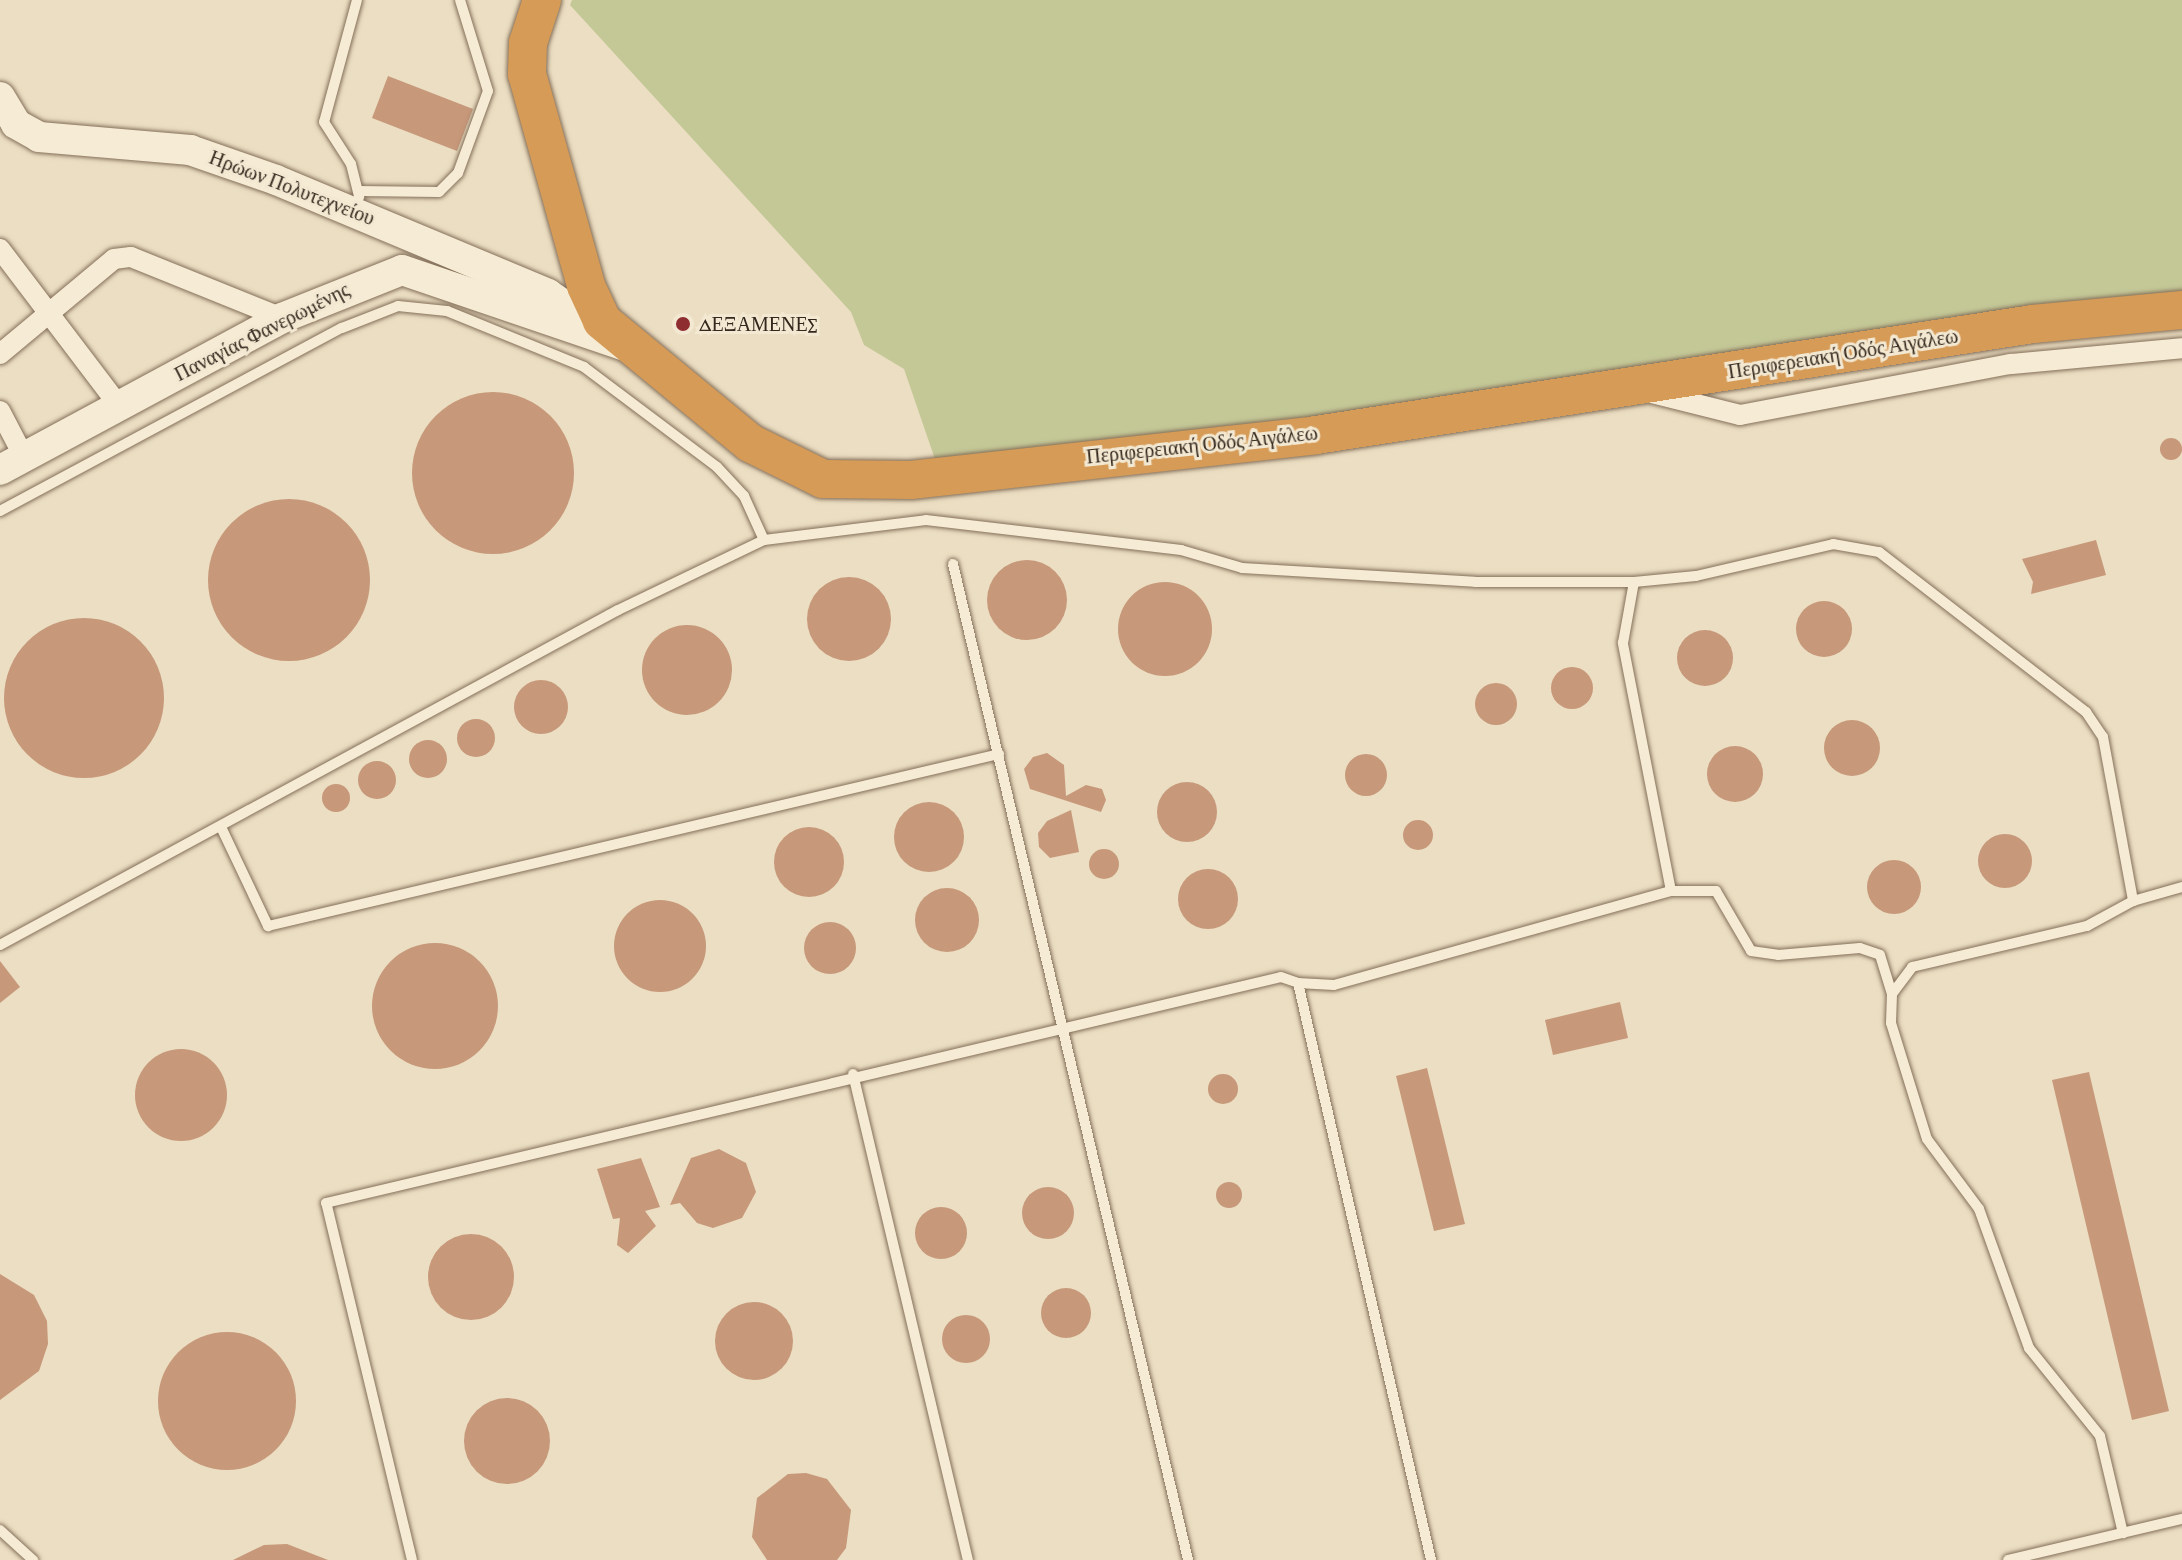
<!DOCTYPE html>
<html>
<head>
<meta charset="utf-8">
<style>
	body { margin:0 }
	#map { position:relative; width:2182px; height:1560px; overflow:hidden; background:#ebdec2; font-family:"Crimson Pro",serif }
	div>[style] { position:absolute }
	.green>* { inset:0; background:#c4c897 }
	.building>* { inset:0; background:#c7987a }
	.round { border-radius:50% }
	.roads { filter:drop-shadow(0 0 2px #846f5a) drop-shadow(0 0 2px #846f5a) }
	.lane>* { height:10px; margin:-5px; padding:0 5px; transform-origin:5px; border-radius:5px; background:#f6ebd4 }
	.street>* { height:20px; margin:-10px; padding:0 10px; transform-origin:10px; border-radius:10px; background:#f6ebd4 }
	.secondary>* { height:30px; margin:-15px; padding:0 15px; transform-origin:15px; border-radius:15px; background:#f6ebd4 }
	.highway>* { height:38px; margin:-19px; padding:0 19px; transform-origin:19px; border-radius:19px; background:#d69b57 }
	.dots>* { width:22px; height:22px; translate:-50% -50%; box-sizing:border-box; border:4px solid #f3e8d1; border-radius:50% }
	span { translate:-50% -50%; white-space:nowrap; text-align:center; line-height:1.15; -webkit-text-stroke:6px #f3e8d1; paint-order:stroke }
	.street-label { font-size:20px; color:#34281e }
	.poi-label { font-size:20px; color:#34281e }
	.left { translate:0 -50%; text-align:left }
</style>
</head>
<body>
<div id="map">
	<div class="green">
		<i style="clip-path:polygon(572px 0,2182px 0,2182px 294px,2115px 297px,1511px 396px,937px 465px,904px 369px,864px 345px,851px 312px,570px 5px)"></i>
	</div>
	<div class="building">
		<i style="clip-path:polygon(388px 76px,473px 109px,457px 151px,372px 118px)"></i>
		<i class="round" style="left:412px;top:392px;width:162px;height:162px"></i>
		<i class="round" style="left:2160px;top:438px;width:22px;height:22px"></i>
		<i class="round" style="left:208px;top:499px;width:162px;height:162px"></i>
		<i style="clip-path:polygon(2096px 540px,2106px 575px,2031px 594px,2033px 582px,2022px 559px)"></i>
		<i class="round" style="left:987px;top:560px;width:80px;height:80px"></i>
		<i class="round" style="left:807px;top:577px;width:84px;height:84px"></i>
		<i class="round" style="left:1118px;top:582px;width:94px;height:94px"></i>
		<i class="round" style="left:1796px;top:601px;width:56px;height:56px"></i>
		<i class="round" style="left:4px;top:618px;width:160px;height:160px"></i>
		<i class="round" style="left:642px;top:625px;width:90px;height:90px"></i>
		<i class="round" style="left:1677px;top:630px;width:56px;height:56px"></i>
		<i class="round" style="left:1551px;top:667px;width:42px;height:42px"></i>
		<i class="round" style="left:514px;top:680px;width:54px;height:54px"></i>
		<i class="round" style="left:1475px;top:683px;width:42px;height:42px"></i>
		<i class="round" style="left:457px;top:719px;width:38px;height:38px"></i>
		<i class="round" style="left:1824px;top:720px;width:56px;height:56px"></i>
		<i class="round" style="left:409px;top:740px;width:38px;height:38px"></i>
		<i class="round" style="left:1707px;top:746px;width:56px;height:56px"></i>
		<i style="clip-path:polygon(1047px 753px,1064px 765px,1066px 796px,1086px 785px,1102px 789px,1106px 800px,1101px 812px,1030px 789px,1024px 769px,1033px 757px)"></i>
		<i class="round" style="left:1345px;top:754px;width:42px;height:42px"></i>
		<i class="round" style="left:358px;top:761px;width:38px;height:38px"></i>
		<i class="round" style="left:1157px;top:782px;width:60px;height:60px"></i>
		<i class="round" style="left:322px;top:784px;width:28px;height:28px"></i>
		<i class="round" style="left:894px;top:802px;width:70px;height:70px"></i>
		<i style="clip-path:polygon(1071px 810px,1079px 852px,1050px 858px,1039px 847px,1038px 833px,1047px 821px)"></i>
		<i class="round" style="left:1403px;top:820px;width:30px;height:30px"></i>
		<i class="round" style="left:774px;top:827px;width:70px;height:70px"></i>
		<i class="round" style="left:1978px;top:834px;width:54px;height:54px"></i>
		<i class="round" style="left:1089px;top:849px;width:30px;height:30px"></i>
		<i class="round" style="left:1867px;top:860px;width:54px;height:54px"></i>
		<i class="round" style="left:1178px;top:869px;width:60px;height:60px"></i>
		<i class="round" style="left:915px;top:888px;width:64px;height:64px"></i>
		<i class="round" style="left:614px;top:900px;width:92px;height:92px"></i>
		<i class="round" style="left:804px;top:922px;width:52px;height:52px"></i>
		<i class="round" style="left:372px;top:943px;width:126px;height:126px"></i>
		<i style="clip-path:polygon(0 961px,20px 987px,0 1003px)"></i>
		<i style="clip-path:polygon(1620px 1002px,1628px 1038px,1553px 1055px,1545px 1020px)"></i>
		<i class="round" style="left:135px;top:1049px;width:92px;height:92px"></i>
		<i style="clip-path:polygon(1427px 1068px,1465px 1224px,1434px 1231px,1396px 1076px)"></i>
		<i style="clip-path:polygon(2089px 1072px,2169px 1411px,2132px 1420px,2052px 1080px)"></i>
		<i class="round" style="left:1208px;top:1074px;width:30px;height:30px"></i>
		<i style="clip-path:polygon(719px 1149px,746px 1163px,756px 1192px,742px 1218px,713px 1228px,697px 1223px,680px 1203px,670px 1205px,691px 1158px)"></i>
		<i style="clip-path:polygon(641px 1158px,660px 1207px,645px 1211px,656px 1226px,628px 1253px,617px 1245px,620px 1218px,613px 1219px,597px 1169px)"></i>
		<i class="round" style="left:1216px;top:1182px;width:26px;height:26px"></i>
		<i class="round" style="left:1022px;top:1187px;width:52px;height:52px"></i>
		<i class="round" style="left:915px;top:1207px;width:52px;height:52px"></i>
		<i class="round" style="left:428px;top:1234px;width:86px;height:86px"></i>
		<i style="clip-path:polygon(0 1274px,34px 1295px,47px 1321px,48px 1344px,39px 1371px,0 1400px)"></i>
		<i class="round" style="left:1041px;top:1288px;width:50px;height:50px"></i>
		<i class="round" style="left:715px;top:1302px;width:78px;height:78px"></i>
		<i class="round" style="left:942px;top:1315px;width:48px;height:48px"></i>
		<i class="round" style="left:158px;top:1332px;width:138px;height:138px"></i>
		<i class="round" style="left:464px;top:1398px;width:86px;height:86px"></i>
		<i style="clip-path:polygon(806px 1473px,827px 1479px,851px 1510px,846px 1548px,837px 1560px,767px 1560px,752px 1537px,757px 1498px,788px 1474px)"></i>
		<i style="clip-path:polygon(287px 1544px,328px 1560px,233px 1560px,264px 1545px)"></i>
	</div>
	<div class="roads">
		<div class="lane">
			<i style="left:357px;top:0;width:126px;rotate:105.1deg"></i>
			<i style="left:324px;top:122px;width:50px;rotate:57.3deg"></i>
			<i style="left:351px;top:164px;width:34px;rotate:76deg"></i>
			<i style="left:359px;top:191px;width:80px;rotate:0.7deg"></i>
			<i style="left:439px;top:192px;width:27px;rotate:-45deg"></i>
			<i style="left:458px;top:173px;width:87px;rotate:-69.9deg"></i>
			<i style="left:488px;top:91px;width:95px;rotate:-107.1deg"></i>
			<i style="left:0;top:511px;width:388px;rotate:-28.2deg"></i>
			<i style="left:342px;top:328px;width:60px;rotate:-21.4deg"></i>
			<i style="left:398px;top:306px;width:49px;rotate:5.8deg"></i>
			<i style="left:447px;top:311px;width:148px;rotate:22.2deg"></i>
			<i style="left:584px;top:367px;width:166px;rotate:36.9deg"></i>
			<i style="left:717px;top:467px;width:40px;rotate:47deg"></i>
			<i style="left:744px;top:496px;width:48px;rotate:65.6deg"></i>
			<i style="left:764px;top:540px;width:163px;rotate:-7deg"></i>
			<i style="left:926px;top:520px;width:257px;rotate:6.7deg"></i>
			<i style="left:1181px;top:550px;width:64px;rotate:16.4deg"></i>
			<i style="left:1242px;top:568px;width:233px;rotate:3.4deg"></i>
			<i style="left:1475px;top:582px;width:159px"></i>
			<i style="left:953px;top:564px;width:1023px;rotate:76.72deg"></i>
			<i style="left:221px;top:827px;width:110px;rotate:64.6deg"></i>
			<i style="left:268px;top:926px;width:751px;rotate:-13.24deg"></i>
			<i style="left:1671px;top:891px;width:45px"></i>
			<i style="left:1716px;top:891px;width:69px;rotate:59.7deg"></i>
			<i style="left:1751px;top:951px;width:27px;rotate:8deg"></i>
			<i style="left:1778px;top:955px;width:82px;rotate:-4.9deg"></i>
			<i style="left:1860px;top:948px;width:21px;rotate:19deg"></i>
			<i style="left:1880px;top:955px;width:41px;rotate:72.9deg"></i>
			<i style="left:1892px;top:994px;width:29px;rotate:92deg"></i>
			<i style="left:1891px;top:1023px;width:121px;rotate:72.8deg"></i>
			<i style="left:1927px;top:1139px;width:87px;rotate:53.4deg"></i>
			<i style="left:1979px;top:1209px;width:148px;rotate:70.2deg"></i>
			<i style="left:2029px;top:1348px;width:113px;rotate:51.1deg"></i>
			<i style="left:2100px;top:1436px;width:100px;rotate:76.7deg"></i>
			<i style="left:0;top:945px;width:703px;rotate:-28.46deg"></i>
			<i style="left:618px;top:610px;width:162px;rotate:-25.6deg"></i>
			<i style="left:1298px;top:983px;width:36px;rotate:3deg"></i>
			<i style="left:1334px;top:985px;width:350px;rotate:-15.6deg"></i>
			<i style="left:1671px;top:891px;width:253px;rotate:-101deg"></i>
			<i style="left:1623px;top:643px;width:62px;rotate:-79.8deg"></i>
			<i style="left:1634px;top:582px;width:62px;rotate:-5.5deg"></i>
			<i style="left:1696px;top:576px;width:141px;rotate:-13.1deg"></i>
			<i style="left:1833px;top:544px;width:47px;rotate:9.9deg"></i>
			<i style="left:1879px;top:552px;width:262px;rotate:37.7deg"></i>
			<i style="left:2086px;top:712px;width:30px;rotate:56deg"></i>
			<i style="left:2103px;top:737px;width:167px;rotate:79.6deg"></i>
			<i style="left:1892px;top:994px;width:34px;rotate:-53deg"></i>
			<i style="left:1912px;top:967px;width:180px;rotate:-13.2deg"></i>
			<i style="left:2087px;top:926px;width:52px;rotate:-28.5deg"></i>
			<i style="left:2133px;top:901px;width:51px;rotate:-15.9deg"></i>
			<i style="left:853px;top:1074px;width:499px;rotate:76.7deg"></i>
			<i style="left:0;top:1530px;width:45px;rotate:42.3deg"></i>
			<i style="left:412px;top:1560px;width:367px;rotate:-103.5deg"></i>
			<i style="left:326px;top:1203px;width:981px;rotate:-13.31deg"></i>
			<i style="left:1281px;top:977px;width:18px;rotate:19deg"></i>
			<i style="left:1298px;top:983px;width:592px;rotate:77.02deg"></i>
			<i style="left:2008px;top:1560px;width:179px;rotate:-13.3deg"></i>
		</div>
		<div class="street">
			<i style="left:0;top:249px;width:197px;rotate:52.8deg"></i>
			<i style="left:0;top:354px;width:148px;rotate:-39.8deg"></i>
			<i style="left:114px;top:259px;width:17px;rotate:-7deg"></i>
			<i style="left:131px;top:257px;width:163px;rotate:22deg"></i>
			<i style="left:1644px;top:391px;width:99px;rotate:14deg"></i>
			<i style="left:1740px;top:415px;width:276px;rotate:-10.7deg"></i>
			<i style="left:2011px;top:364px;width:172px;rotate:-5.3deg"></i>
			<i style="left:0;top:411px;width:52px;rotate:62.4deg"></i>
		</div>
		<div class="secondary">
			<i style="left:0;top:97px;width:31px;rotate:59deg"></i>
			<i style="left:16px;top:124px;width:26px;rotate:29deg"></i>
			<i style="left:39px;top:137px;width:152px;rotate:4.9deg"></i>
			<i style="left:190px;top:150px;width:91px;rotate:19.2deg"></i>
			<i style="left:276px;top:180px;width:295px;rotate:22.7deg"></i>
			<i style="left:548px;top:294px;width:19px;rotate:35deg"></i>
			<i style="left:564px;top:305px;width:22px;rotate:68deg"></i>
			<i style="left:0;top:470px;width:320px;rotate:-28.3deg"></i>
			<i style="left:282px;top:318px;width:129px;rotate:-21.8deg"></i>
			<i style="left:402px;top:270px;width:236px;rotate:18.8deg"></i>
		</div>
		<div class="highway">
			<i style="left:542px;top:0;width:45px;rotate:108deg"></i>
			<i style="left:528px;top:43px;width:31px;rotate:92deg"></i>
			<i style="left:527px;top:74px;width:220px;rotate:74.4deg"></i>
			<i style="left:586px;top:286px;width:38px;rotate:65deg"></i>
			<i style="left:602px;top:321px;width:192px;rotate:39.5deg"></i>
			<i style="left:750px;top:443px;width:81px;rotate:26.3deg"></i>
			<i style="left:823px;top:479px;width:88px;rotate:0.7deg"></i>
			<i style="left:911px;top:480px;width:407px;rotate:-6.3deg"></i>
			<i style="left:1316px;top:435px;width:726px;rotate:-8.8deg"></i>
			<i style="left:2033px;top:324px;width:150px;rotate:-5.4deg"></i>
		</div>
	</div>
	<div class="dots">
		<i style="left:683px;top:324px;background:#8f2e31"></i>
	</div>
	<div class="street-label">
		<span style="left:292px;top:188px;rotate:21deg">Ηρώων Πολυτεχνείου</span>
		<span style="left:262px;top:332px;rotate:-27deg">Παναγίας Φανερωμένης</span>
		<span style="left:1843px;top:354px;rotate:-9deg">Περιφερειακή Οδός Αιγάλεω</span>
		<span style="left:1202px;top:445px;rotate:-6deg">Περιφερειακή Οδός Αιγάλεω</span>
	</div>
	<div class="poi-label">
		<span class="left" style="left:699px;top:324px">ΔΕΞΑΜΕΝΕΣ</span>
	</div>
</div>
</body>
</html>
